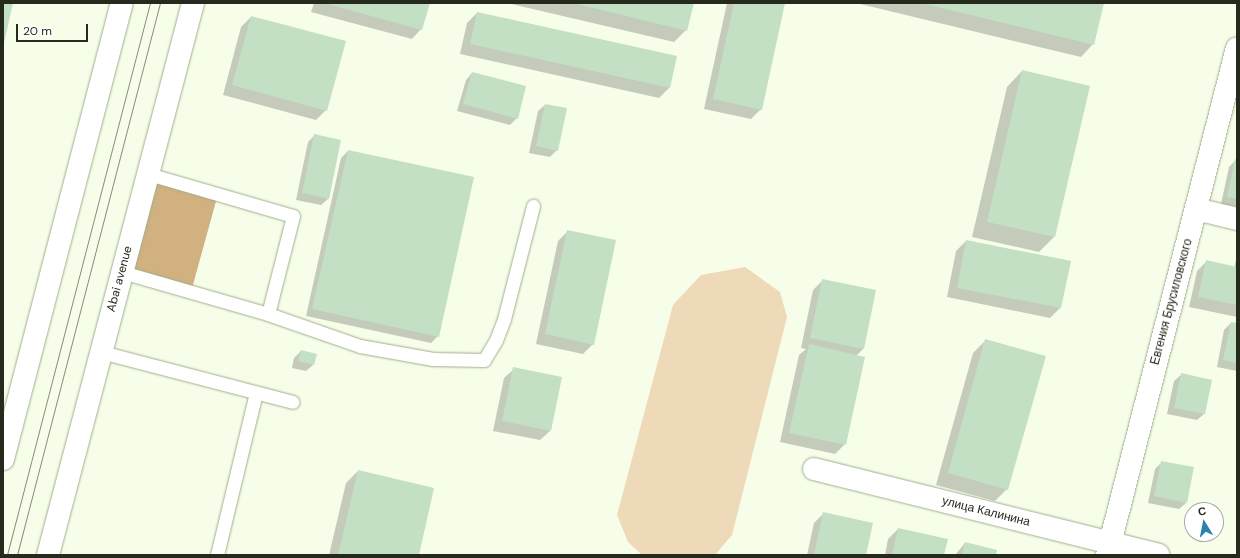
<!DOCTYPE html>
<html>
<head>
<meta charset="utf-8">
<style>
	body { margin:0 }
	#map { position:relative; width:1240px; height:558px; overflow:hidden; background:#f6fee9; font-family:"DM Sans",sans-serif }
	div>[style] { position:absolute }
	.green>* { inset:0; background:#eed9b8 }
	.forest>* { inset:0; background:#d0b17f }
	.shadow>* { inset:0; background:#0003 }
	.building>* { inset:0; background:#c3dfc4 }
	.roads { filter:drop-shadow(0 0 1px #a1ae8d) drop-shadow(0 0 1px #a1ae8d) }
	.service>* { height:13px; margin:-6.5px; padding:0 6.5px; transform-origin:6.5px; border-radius:6.5px; background:#fff }
	.minor>* { height:22px; margin:-11px; padding:0 11px; transform-origin:11px; border-radius:11px; background:#fff }
	.primary>* { height:22px; margin:-11px; padding:0 11px; transform-origin:11px; border-radius:11px; background:#fff }
	.tram>* { height:1px; margin:-0.5px; padding:0 0.5px; transform-origin:0.5px; border-radius:0.5px; background:#888e7d }
	span { translate:-50% -50%; white-space:nowrap; text-align:center; line-height:1.15; -webkit-text-stroke:4px #fff; paint-order:stroke }
	.street-label { font-size:12px; color:#262a1d }
	.frame { position:absolute; inset:0; border:4px solid #262a1d; pointer-events:none }
	.north { position:absolute; left:1184px; top:502px; width:40px; height:40px; box-sizing:border-box; background:#fff; border:1px solid #a8aaa5; border-radius:50%; rotate:350deg; font-size:11px; font-weight:700; line-height:16px; text-align:center; color:#262a1d }
	.north::after { content:''; display:block; margin:auto; width:14px; height:18px; background:#2982b0; clip-path:polygon(50% 0,100% 100%,50% 72%,0 100%) }
	.scale { position:absolute; left:16px; top:24px; width:72px; height:18px; box-sizing:border-box; border:2px solid #262a1d; border-top:0; padding-left:5px; font-size:12px; line-height:14px; white-space:nowrap; color:#262a1d; -webkit-text-stroke:3px #fff; paint-order:stroke }
</style>
</head>
<body>
<div id="map">
	<div class="green">
		<i style="clip-path:polygon(745px 267px,780px 292px,787px 317px,732px 535px,715px 555px,642px 555px,628px 542px,617px 515px,673px 305px,701px 275px)"></i>
	</div>
	<div class="forest">
		<i style="clip-path:polygon(159px 177px,218px 194px,191px 292px,129px 277px)"></i>
	</div>
	<div class="shadow">
		<i style="clip-path:polygon(314px 3px,429px 3px,421px 29px,412px 39px,311px 12px)"></i>
		<i style="clip-path:polygon(507px 3px,693px 3px,686px 30px,674px 42px)"></i>
		<i style="clip-path:polygon(727px 3px,784px 3px,761px 109px,751px 119px,704px 109px)"></i>
		<i style="clip-path:polygon(856px 3px,1103px 3px,1093px 44px,1081px 57px)"></i>
		<i style="clip-path:polygon(477px 13px,676px 57px,669px 88px,659px 98px,460px 54px,467px 23px)"></i>
		<i style="clip-path:polygon(251px 17px,326px 110px,316px 120px,223px 95px,241px 27px)"></i>
		<i style="clip-path:polygon(1022px 71px,1054px 237px,1039px 252px,972px 237px,1007px 87px)"></i>
		<i style="clip-path:polygon(472px 73px,517px 118px,510px 125px,457px 111px,466px 80px)"></i>
		<i style="clip-path:polygon(545px 105px,557px 150px,550px 157px,529px 153px,538px 111px)"></i>
		<i style="clip-path:polygon(315px 135px,328px 199px,321px 205px,296px 200px,308px 142px)"></i>
		<i style="clip-path:polygon(348px 151px,438px 336px,431px 343px,306px 316px,341px 158px)"></i>
		<i style="clip-path:polygon(1236px 160px,1237px 160px,1237px 207px,1221px 204px,1229px 167px)"></i>
		<i style="clip-path:polygon(568px 231px,593px 344px,583px 354px,536px 344px,558px 241px)"></i>
		<i style="clip-path:polygon(966px 241px,1070px 261px,1060px 308px,1050px 318px,947px 297px,956px 251px)"></i>
		<i style="clip-path:polygon(1237px 256px,1237px 317px,1189px 307px,1197px 271px,1207px 261px,1234px 268px)"></i>
		<i style="clip-path:polygon(823px 280px,875px 291px,863px 349px,856px 356px,845px 444px,835px 454px,780px 442px,799px 355px,806px 349px,801px 348px,813px 290px)"></i>
		<i style="clip-path:polygon(1231px 323px,1237px 324px,1237px 371px,1217px 367px,1224px 330px)"></i>
		<i style="clip-path:polygon(985px 341px,1007px 489px,995px 501px,936px 485px,973px 353px)"></i>
		<i style="clip-path:polygon(301px 351px,313px 365px,306px 371px,292px 368px,294px 358px)"></i>
		<i style="clip-path:polygon(514px 369px,550px 431px,540px 440px,493px 431px,504px 378px)"></i>
		<i style="clip-path:polygon(1181px 375px,1204px 414px,1197px 420px,1167px 414px,1174px 381px)"></i>
		<i style="clip-path:polygon(1162px 462px,1186px 503px,1179px 509px,1148px 503px,1155px 469px)"></i>
		<i style="clip-path:polygon(358px 471px,417px 555px,329px 555px,346px 483px)"></i>
		<i style="clip-path:polygon(824px 513px,865px 555px,807px 555px,814px 523px)"></i>
		<i style="clip-path:polygon(898px 529px,943px 555px,885px 555px,888px 539px)"></i>
		<i style="clip-path:polygon(965px 543px,995px 555px,955px 555px)"></i>
	</div>
	<div class="building">
		<i style="clip-path:polygon(3px 3px,13px 3px,4px 43px,3px 43px)"></i>
		<i style="clip-path:polygon(324px 3px,430px 3px,422px 30px)"></i>
		<i style="clip-path:polygon(573px 3px,694px 3px,687px 31px)"></i>
		<i style="clip-path:polygon(734px 3px,785px 3px,762px 110px,713px 99px)"></i>
		<i style="clip-path:polygon(921px 3px,1104px 3px,1094px 45px)"></i>
		<i style="clip-path:polygon(477px 12px,677px 56px,670px 88px,470px 44px)"></i>
		<i style="clip-path:polygon(251px 16px,346px 41px,327px 111px,232px 85px)"></i>
		<i style="clip-path:polygon(1022px 70px,1090px 86px,1055px 237px,987px 222px)"></i>
		<i style="clip-path:polygon(472px 72px,526px 86px,518px 119px,463px 104px)"></i>
		<i style="clip-path:polygon(545px 104px,567px 108px,558px 151px,536px 146px)"></i>
		<i style="clip-path:polygon(314px 134px,341px 140px,329px 199px,302px 193px)"></i>
		<i style="clip-path:polygon(348px 150px,474px 177px,439px 337px,312px 309px)"></i>
		<i style="clip-path:polygon(1235px 159px,1237px 159px,1237px 199px,1227px 197px)"></i>
		<i style="clip-path:polygon(567px 230px,616px 240px,594px 345px,545px 334px)"></i>
		<i style="clip-path:polygon(966px 240px,1071px 261px,1061px 308px,957px 288px)"></i>
		<i style="clip-path:polygon(1206px 260px,1237px 267px,1237px 305px,1198px 297px)"></i>
		<i style="clip-path:polygon(822px 279px,876px 290px,864px 349px,810px 338px)"></i>
		<i style="clip-path:polygon(1231px 322px,1237px 323px,1237px 363px,1223px 360px)"></i>
		<i style="clip-path:polygon(985px 339px,1046px 356px,1008px 490px,948px 473px)"></i>
		<i style="clip-path:polygon(809px 344px,865px 357px,846px 445px,789px 433px)"></i>
		<i style="clip-path:polygon(301px 350px,317px 354px,314px 365px,298px 361px)"></i>
		<i style="clip-path:polygon(513px 367px,562px 377px,551px 431px,502px 421px)"></i>
		<i style="clip-path:polygon(1181px 373px,1212px 380px,1205px 414px,1174px 408px)"></i>
		<i style="clip-path:polygon(1161px 461px,1194px 467px,1187px 503px,1154px 496px)"></i>
		<i style="clip-path:polygon(358px 470px,434px 488px,419px 555px,338px 555px)"></i>
		<i style="clip-path:polygon(823px 512px,873px 523px,866px 555px,814px 555px)"></i>
		<i style="clip-path:polygon(898px 528px,948px 539px,944px 555px,892px 555px)"></i>
		<i style="clip-path:polygon(965px 542px,997px 550px,996px 555px,962px 555px)"></i>
	</div>
	<div class="roads">
		<div class="service">
			<i style="left:122px;top:272px;width:152px;rotate:16deg"></i>
			<i style="left:268px;top:314px;width:101px;rotate:-75.7deg"></i>
			<i style="left:293px;top:216px;width:151px;rotate:-163.8deg"></i>
			<i style="left:268px;top:314px;width:97px;rotate:19.2deg"></i>
			<i style="left:360px;top:346px;width:74px;rotate:10.1deg"></i>
			<i style="left:433px;top:359px;width:51px;rotate:1.1deg"></i>
			<i style="left:484px;top:360px;width:23px;rotate:-59deg"></i>
			<i style="left:496px;top:340px;width:22px;rotate:-69deg"></i>
			<i style="left:504px;top:319px;width:117px;rotate:-75.6deg"></i>
			<i style="left:101px;top:352px;width:198px;rotate:14.6deg"></i>
			<i style="left:217px;top:555px;width:167px;rotate:-76.5deg"></i>
		</div>
		<div class="minor">
			<i style="left:1196px;top:209px;width:42px;rotate:13.7deg"></i>
			<i style="left:814px;top:469px;width:355px;rotate:14deg"></i>
			<i style="left:1107px;top:555px;width:523px;rotate:-75.62deg"></i>
		</div>
		<div class="primary">
			<i style="left:3px;top:459px;width:471px;rotate:-75.4deg"></i>
			<i style="left:48px;top:555px;width:571px;rotate:-75.28deg"></i>
		</div>
	</div>
	<div class="tram">
		<i style="left:7px;top:555px;width:570px;rotate:-75.48deg"></i>
		<i style="left:17px;top:555px;width:570px;rotate:-75.48deg"></i>
	</div>
	<div class="street-label">
		<span style="left:120px;top:279px;rotate:-75deg">Abai avenue</span>
		<span style="left:1172px;top:302px;rotate:-75deg">Евгения Брусиловского</span>
		<span style="left:986px;top:512px;rotate:14deg">улица Калинина</span>
	</div>
	<div class="frame"></div>
	<div class="north">С</div>
	<div class="scale">20 m</div>
</div>
</body>
</html>
